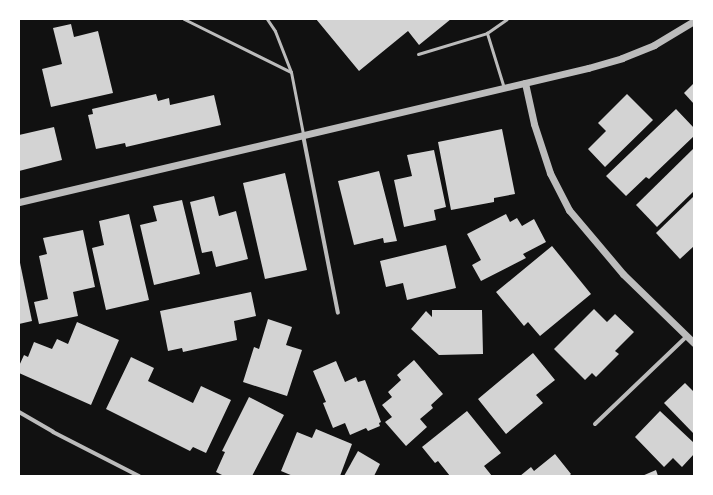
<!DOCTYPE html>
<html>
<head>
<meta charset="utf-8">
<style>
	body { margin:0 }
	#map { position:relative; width:713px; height:495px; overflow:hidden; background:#111; font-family:"PT Sans",sans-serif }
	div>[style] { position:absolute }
	.building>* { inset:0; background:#d3d3d3 }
	.service>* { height:3px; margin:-1.5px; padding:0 1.5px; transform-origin:1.5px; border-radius:1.5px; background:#bcbcbc }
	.minor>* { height:4px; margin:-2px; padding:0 2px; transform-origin:2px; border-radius:2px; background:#bcbcbc }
	.tertiary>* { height:7px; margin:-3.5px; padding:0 3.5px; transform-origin:3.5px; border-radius:3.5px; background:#bcbcbc }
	span { translate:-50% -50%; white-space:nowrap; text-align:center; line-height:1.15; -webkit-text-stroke:4px #fff; paint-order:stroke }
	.frame { position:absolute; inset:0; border:20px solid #fff; pointer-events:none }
</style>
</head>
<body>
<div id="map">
	<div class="building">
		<i style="clip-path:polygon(316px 19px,451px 19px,419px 45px,408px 31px,359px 71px)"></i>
		<i style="clip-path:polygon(71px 24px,74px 37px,98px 31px,113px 93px,51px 107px,42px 69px,62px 64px,53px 28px)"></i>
		<i style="clip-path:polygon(694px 83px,694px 104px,684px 93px)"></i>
		<i style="clip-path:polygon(156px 94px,158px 101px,169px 98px,170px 105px,214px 95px,221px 125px,126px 147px,125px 143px,96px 149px,88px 115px,93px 114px,92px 109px)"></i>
		<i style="clip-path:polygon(627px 94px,653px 120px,605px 167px,588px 149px,606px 131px,598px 123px)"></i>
		<i style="clip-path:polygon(676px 109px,694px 128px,694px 136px,649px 179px,646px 177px,626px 196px,606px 176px)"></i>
		<i style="clip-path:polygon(54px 127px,62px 160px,19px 171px,19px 135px)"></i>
		<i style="clip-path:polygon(502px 129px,515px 194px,494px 198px,494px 202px,451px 210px,438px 142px)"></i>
		<i style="clip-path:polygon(693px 149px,694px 191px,657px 227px,636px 205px)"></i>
		<i style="clip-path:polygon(434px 150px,446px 207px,434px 210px,436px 220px,404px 227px,394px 180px,412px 176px,407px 155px)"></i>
		<i style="clip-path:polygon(379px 171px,397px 241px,384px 243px,383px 238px,354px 245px,338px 181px)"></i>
		<i style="clip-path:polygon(285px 173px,307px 270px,265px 279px,243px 183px)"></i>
		<i style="clip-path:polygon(214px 196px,219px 216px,236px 211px,248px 259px,216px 267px,212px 251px,202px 253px,190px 202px)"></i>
		<i style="clip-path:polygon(694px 196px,694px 246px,680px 259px,656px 233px)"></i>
		<i style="clip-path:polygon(182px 200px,200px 274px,154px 285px,140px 225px,157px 221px,153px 206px)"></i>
		<i style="clip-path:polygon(129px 214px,149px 300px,106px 310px,92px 248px,104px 245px,99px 221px)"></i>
		<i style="clip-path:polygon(506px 214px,510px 222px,517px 218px,522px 226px,534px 219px,546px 242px,523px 254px,526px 258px,481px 281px,472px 265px,481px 260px,467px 234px)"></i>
		<i style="clip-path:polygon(83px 230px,95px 287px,73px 292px,78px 316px,39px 324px,34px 302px,48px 299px,39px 256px,47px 254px,43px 238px)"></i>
		<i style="clip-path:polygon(446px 245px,456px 288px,407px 300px,403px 283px,386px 287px,380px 261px)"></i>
		<i style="clip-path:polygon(552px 246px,591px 294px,540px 336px,528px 322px,524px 326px,496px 292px)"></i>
		<i style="clip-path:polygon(19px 258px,32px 321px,19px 324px)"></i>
		<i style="clip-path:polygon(251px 292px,256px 316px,234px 321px,237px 340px,183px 352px,182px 348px,168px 351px,160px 311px)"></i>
		<i style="clip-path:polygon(594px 309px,607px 322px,615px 314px,634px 332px,615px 351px,619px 354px,596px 377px,592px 373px,585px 380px,554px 349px)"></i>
		<i style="clip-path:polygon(432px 310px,482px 310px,483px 354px,439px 355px,411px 329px,426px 311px,432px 317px)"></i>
		<i style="clip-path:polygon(268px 319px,292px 327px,286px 345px,302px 350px,287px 396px,243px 382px,254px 347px,259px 349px)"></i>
		<i style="clip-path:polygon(77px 322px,119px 340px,91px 405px,19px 373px,19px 366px,24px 355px,28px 357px,34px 342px,52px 349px,57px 339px,68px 344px)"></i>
		<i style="clip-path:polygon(533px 353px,555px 380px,536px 395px,543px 403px,506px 434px,478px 399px)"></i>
		<i style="clip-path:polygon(131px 357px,154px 368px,148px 381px,193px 403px,201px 386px,231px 400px,206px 453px,193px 447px,190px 451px,106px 409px)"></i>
		<i style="clip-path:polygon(414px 360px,443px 394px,431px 405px,433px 408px,420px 419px,427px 427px,406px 446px,385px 422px,392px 417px,382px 405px,392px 397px,388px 392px,401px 380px,397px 375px)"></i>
		<i style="clip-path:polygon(336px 361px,345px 382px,356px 377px,358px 382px,365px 380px,381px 422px,379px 423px,380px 426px,368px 431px,366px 428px,350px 435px,345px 423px,333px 428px,323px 403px,326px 402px,313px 371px)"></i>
		<i style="clip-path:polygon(685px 383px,694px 392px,694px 434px,664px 403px)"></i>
		<i style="clip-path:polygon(249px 397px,284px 415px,252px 476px,224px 476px,216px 472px,225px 452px,222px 451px)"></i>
		<i style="clip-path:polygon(467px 411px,501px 453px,484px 466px,492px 476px,450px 476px,438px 461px,435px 463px,422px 447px)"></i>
		<i style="clip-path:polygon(660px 411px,694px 443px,694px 454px,682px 467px,673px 458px,664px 467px,635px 437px)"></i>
		<i style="clip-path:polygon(316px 429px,352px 444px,340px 476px,293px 476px,281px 471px,297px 432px,312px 438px)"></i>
		<i style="clip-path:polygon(358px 451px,380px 464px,374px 476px,344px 476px)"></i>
		<i style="clip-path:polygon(555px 454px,571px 474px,569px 476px,520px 476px,531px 467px,534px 471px)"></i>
		<i style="clip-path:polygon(656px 470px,658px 476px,642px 476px)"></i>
	</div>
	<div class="service">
		<i style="left:184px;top:19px;width:119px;rotate:26.4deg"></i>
		<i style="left:267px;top:19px;width:14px;rotate:56deg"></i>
		<i style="left:275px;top:31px;width:44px;rotate:68.7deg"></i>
		<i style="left:291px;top:72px;width:63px;rotate:79deg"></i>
		<i style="left:418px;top:54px;width:72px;rotate:-16.9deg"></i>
		<i style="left:504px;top:88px;width:58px;rotate:-107.2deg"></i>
		<i style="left:487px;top:33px;width:24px;rotate:-35deg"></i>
	</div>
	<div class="minor">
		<i style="left:303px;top:135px;width:181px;rotate:78.9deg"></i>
		<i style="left:19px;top:412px;width:39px;rotate:30deg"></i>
		<i style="left:53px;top:432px;width:97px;rotate:27.1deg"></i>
		<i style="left:595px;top:424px;width:127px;rotate:-43.7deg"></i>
	</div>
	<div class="tertiary">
		<i style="left:525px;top:83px;width:42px;rotate:77.6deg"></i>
		<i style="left:534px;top:124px;width:52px;rotate:71.9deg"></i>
		<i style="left:550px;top:173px;width:42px;rotate:62.8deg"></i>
		<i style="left:569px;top:210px;width:84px;rotate:49.8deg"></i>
		<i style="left:623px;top:274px;width:99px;rotate:44.2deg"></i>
		<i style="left:19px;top:202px;width:585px;rotate:-13.25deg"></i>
		<i style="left:588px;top:68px;width:35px;rotate:-16deg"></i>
		<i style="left:622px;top:58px;width:35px;rotate:-22deg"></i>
		<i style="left:654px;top:45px;width:47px;rotate:-31deg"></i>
	</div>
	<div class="frame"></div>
</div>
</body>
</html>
